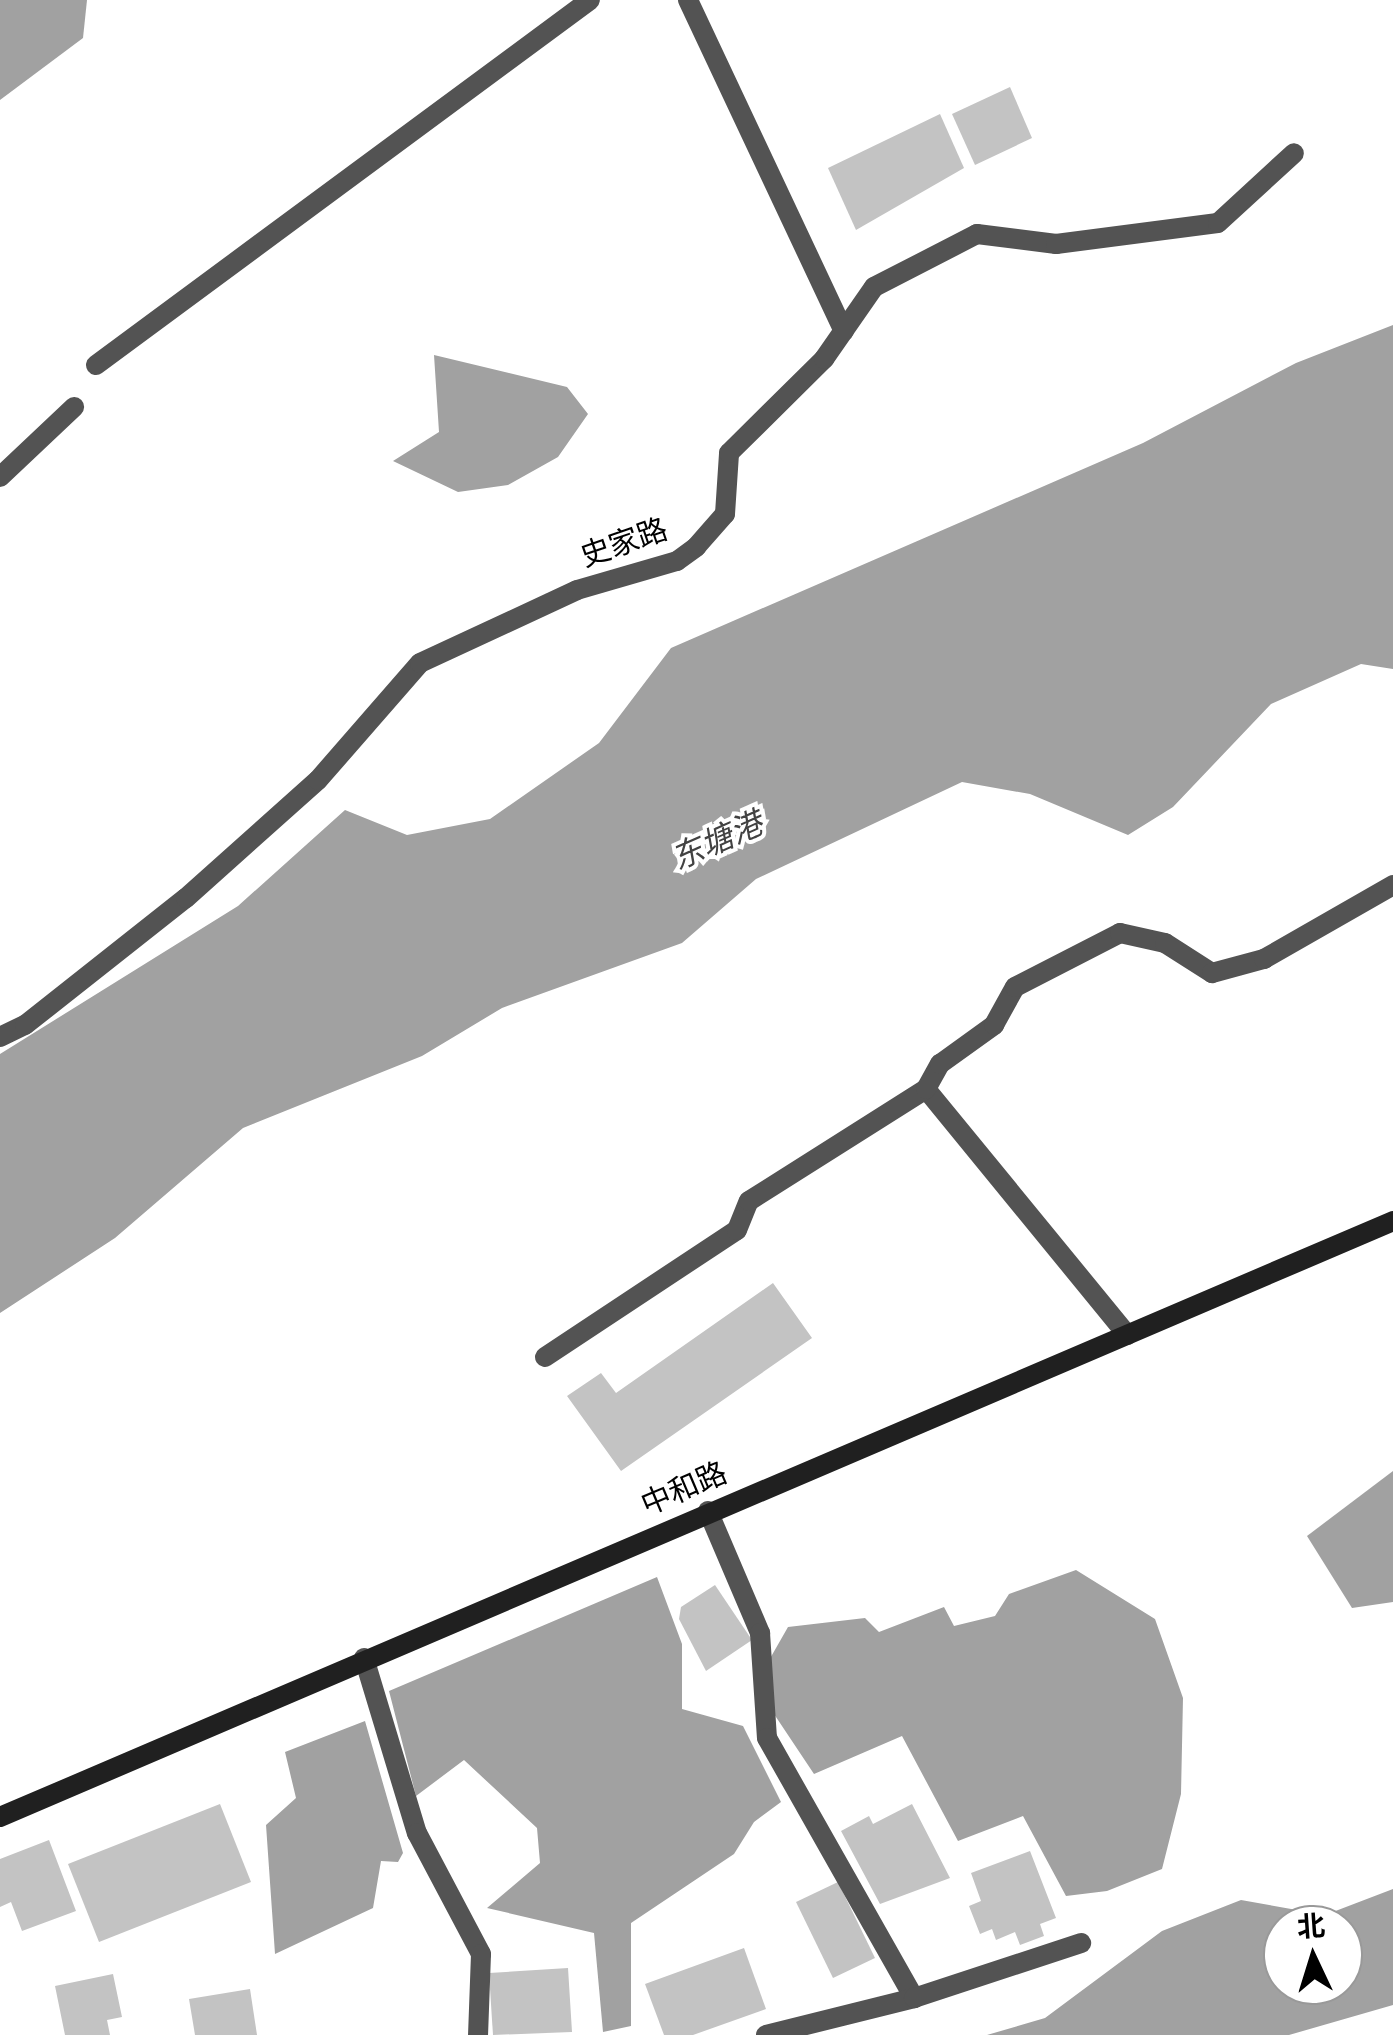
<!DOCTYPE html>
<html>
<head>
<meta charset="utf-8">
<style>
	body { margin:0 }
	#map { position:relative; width:1393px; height:2035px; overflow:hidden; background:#fff; font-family:"Fira Sans","Noto Sans SC",sans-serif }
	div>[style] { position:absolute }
	.water>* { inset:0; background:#a1a1a1 }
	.building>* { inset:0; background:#c3c3c3 }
	.street>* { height:20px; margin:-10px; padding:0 10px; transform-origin:10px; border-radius:10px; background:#535353 }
	.secondary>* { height:20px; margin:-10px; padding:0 10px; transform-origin:10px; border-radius:10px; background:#202020 }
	span { translate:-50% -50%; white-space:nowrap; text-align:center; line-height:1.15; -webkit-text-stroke:8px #fff; paint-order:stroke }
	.street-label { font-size:30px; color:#000 }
	.water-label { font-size:32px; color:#424242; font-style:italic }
	.north { position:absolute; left:1263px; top:1905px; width:100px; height:100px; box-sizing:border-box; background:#fff; border:2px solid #999; border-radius:50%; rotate:356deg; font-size:28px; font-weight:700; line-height:40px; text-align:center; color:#000 }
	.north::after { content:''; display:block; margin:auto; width:35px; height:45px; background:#000; clip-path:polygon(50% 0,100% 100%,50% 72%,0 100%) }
</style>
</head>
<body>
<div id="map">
	<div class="water">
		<i style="clip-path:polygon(0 0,87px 0,83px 38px,0 100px)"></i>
		<i style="clip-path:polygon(1393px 325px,1393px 669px,1361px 664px,1271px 704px,1173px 807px,1128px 835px,1030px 794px,962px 782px,756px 879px,682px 943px,502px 1008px,422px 1056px,243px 1128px,115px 1238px,0 1313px,0 1054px,238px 906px,345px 810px,407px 835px,490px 819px,599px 743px,671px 648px,1143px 443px,1296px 363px)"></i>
		<i style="clip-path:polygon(434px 355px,567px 387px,588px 414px,558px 457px,508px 485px,458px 492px,393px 461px,439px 432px)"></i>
		<i style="clip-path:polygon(1393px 1471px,1393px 1602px,1352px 1608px,1307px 1536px)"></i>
		<i style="clip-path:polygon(1076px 1570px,1155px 1619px,1183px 1698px,1181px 1794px,1162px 1869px,1107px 1891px,1066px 1896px,1023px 1816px,958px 1841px,902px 1736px,814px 1774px,774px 1714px,768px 1662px,788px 1627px,865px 1618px,879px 1632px,944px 1607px,954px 1626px,995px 1616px,1009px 1594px)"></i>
		<i style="clip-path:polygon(657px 1577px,682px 1644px,682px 1709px,743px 1726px,781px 1802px,754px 1822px,734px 1854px,631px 1923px,631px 2026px,603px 2032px,594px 1933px,487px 1908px,540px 1863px,537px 1828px,464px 1760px,416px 1796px,389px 1691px)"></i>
		<i style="clip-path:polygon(365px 1721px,403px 1853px,398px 1862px,381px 1861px,373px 1908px,275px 1954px,266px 1825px,296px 1798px,285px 1752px)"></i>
		<i style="clip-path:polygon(evenodd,1393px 1889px,1393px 2005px,1289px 2035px,987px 2035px,1045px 2018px,1162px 1931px,1241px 1900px,1325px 1915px,1393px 1889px,1283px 1925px,1343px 1925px,1343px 1985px,1283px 1985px,1283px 1925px)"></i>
	</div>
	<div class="building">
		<i style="clip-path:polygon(1010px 87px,1032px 138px,975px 165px,952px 114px)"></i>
		<i style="clip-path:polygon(940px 114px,964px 168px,856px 230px,828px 168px)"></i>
		<i style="clip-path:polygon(773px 1283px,812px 1338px,621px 1471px,567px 1396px,601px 1373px,616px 1393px)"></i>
		<i style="clip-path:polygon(715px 1585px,752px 1640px,706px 1671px,679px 1619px,681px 1607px)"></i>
		<i style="clip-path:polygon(220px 1804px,251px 1882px,99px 1942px,68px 1864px)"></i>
		<i style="clip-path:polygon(912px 1804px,950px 1878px,880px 1904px,841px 1831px,869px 1816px,873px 1824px)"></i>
		<i style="clip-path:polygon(49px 1840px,76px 1911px,22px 1931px,11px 1902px,0 1907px,0 1859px)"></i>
		<i style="clip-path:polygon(1030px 1851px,1056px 1918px,1040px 1924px,1044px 1936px,1020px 1945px,1015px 1932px,996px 1940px,992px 1929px,980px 1934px,969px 1906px,981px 1901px,971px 1873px)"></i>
		<i style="clip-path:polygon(838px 1882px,875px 1958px,833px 1978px,796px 1902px)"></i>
		<i style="clip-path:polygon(744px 1948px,766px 2009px,693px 2035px,664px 2035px,645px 1984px)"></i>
		<i style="clip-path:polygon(568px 1968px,572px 2032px,493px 2035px,489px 1973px)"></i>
		<i style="clip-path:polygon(113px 1974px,122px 2017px,107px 2020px,110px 2035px,65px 2035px,55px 1986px)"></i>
		<i style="clip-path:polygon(250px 1989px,257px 2035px,195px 2035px,189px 1999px)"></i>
	</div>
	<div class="street">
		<i style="left:688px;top:0;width:366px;rotate:64.8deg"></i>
		<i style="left:96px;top:365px;width:614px;rotate:-36.46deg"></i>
		<i style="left:0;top:477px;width:102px;rotate:-43.4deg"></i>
		<i style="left:0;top:1037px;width:28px;rotate:-26deg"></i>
		<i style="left:25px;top:1025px;width:205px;rotate:-38.3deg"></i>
		<i style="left:186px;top:898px;width:177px;rotate:-41.8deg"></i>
		<i style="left:318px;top:780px;width:155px;rotate:-48.9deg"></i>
		<i style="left:420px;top:663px;width:173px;rotate:-24.9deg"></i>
		<i style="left:577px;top:590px;width:104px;rotate:-16.2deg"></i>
		<i style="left:677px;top:561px;width:24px;rotate:-36deg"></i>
		<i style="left:696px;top:547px;width:44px;rotate:-48.7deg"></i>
		<i style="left:725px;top:514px;width:61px;rotate:-86.2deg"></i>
		<i style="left:729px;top:453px;width:134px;rotate:-44.7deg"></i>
		<i style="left:824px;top:359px;width:88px;rotate:-55.2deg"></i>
		<i style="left:874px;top:287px;width:116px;rotate:-27.2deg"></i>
		<i style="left:977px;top:234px;width:80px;rotate:7.2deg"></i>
		<i style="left:1056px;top:244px;width:163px;rotate:-7.4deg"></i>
		<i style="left:1218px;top:223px;width:103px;rotate:-42.6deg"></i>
		<i style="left:926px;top:1089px;width:318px;rotate:50.7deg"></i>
		<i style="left:545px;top:1357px;width:230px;rotate:-33.5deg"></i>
		<i style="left:737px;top:1230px;width:31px;rotate:-68deg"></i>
		<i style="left:749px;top:1201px;width:209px;rotate:-32.3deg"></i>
		<i style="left:926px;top:1089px;width:29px;rotate:-61deg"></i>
		<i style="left:940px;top:1064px;width:67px;rotate:-35.8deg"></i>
		<i style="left:994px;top:1025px;width:43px;rotate:-61.1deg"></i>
		<i style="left:1015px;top:987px;width:118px;rotate:-27.2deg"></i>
		<i style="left:1120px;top:933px;width:46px;rotate:12.5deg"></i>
		<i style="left:1165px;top:943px;width:56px;rotate:32.6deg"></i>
		<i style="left:1212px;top:973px;width:54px;rotate:-15.1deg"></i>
		<i style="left:1264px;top:959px;width:149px;rotate:-29.8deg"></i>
		<i style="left:708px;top:1511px;width:133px;rotate:66.9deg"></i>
		<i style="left:760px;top:1633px;width:105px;rotate:86.2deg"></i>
		<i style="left:767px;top:1738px;width:299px;rotate:60.5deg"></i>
		<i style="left:364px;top:1658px;width:183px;rotate:73.2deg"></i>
		<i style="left:417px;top:1833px;width:137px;rotate:62.1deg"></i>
		<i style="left:481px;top:1954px;width:81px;rotate:92.1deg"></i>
		<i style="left:766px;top:2035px;width:153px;rotate:-14deg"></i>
		<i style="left:914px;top:1998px;width:176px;rotate:-18.2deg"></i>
	</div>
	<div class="secondary">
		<i style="left:0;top:1817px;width:1515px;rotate:-23.16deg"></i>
	</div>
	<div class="street-label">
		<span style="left:624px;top:543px;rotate:-19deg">史家路</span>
		<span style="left:684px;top:1489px;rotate:-23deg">中和路</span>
	</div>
	<div class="water-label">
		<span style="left:717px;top:841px;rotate:-24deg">东塘港</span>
	</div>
	<div class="north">北</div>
</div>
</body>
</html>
